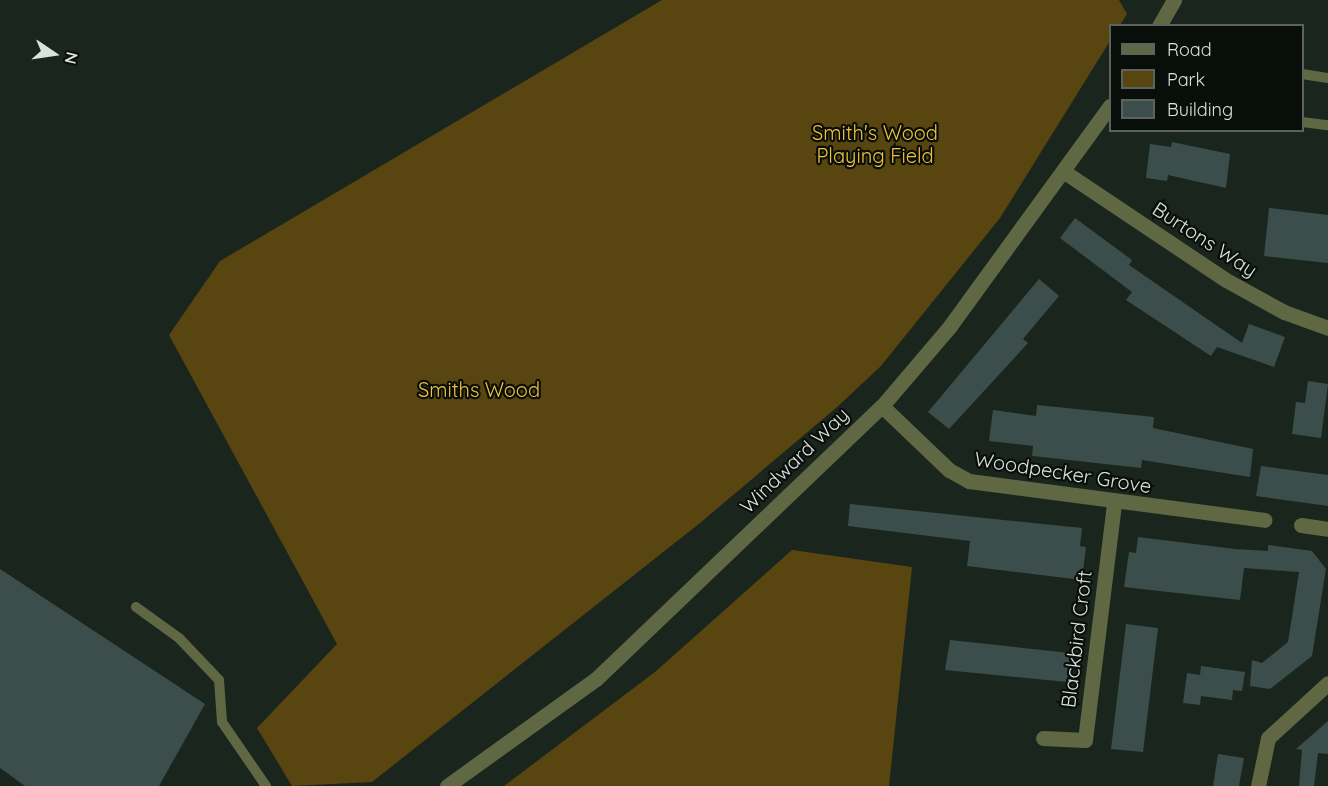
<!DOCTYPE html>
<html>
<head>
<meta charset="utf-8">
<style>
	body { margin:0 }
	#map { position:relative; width:1328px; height:786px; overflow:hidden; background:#1a261d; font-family:Quicksand,sans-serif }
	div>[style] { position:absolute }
	.green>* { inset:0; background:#594510 }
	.building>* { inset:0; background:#3b4e4b }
	.service>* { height:10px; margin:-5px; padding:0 5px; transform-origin:5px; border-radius:5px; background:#5f6843 }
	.minor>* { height:15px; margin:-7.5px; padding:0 7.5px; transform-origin:7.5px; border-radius:7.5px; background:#5f6843 }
	.tertiary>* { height:15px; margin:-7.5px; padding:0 7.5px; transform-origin:7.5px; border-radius:7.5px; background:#5f6843 }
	span { translate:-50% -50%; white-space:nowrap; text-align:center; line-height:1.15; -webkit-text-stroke:4.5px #080e0a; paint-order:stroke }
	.park-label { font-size:20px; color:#f4c138 }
	.street-label { font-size:20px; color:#dae2db }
	.legend { position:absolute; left:1109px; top:24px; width:195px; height:108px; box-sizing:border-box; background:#080e0a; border:2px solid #5c635e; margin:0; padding:8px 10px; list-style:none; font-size:18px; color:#dae2db }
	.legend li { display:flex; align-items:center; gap:12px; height:30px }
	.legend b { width:30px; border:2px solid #5c635e }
	.north { position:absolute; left:24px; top:24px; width:60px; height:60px; -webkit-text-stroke:4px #080e0a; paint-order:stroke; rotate:103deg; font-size:16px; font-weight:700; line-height:24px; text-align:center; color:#dae2db }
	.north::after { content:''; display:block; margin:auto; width:21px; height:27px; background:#dae2db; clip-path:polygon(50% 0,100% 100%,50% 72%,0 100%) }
</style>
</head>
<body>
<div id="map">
	<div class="green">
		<i style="clip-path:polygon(662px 0,1119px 0,1127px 14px,1120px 25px,1110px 26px,1110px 41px,1000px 218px,881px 366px,836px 408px,700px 523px,372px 782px,292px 786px,257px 728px,337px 644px,169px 335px,220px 261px)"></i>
		<i style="clip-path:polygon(792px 550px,912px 567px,889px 786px,504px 786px,655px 672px)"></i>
	</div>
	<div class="building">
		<i style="clip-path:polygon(1172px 142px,1230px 154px,1226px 188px,1168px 175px,1167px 181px,1146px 178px,1150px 144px,1171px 147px)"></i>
		<i style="clip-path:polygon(1269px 208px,1328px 215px,1328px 263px,1264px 256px)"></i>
		<i style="clip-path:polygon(1075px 218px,1132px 260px,1129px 265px,1242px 343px,1249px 324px,1285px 337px,1274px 367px,1217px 347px,1211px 356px,1126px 300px,1132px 292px,1060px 238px)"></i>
		<i style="clip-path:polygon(1039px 279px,1059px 296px,1023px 339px,1028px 343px,949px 429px,928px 412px)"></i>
		<i style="clip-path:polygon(1308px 381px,1328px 384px,1321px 438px,1292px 434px,1296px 402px,1305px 403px)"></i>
		<i style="clip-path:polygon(1037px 405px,1154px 417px,1153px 428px,1253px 449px,1250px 477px,1142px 460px,1141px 468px,1051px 458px,1032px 456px,1033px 446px,989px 441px,993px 410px,1036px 416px)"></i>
		<i style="clip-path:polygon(1261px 466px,1328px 475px,1328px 506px,1256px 496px)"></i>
		<i style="clip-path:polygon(850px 504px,1082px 528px,1080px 546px,1086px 547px,1082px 580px,967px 566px,970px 541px,848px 526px)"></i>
		<i style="clip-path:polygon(1138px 537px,1235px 549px,1268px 551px,1268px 545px,1312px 551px,1326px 569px,1312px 656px,1270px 689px,1250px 686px,1252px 660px,1262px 663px,1288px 642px,1299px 572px,1244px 568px,1240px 600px,1124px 587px,1129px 552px,1136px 553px)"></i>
		<i style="clip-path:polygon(0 569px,205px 704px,159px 786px,25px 786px,0 768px)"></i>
		<i style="clip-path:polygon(1126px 624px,1158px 628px,1143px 752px,1111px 749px)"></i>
		<i style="clip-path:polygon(950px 640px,1070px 653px,1067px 682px,945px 670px)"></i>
		<i style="clip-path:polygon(1201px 666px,1245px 672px,1242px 691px,1233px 690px,1232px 700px,1201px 696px,1200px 705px,1183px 703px,1187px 673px,1200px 675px)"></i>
		<i style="clip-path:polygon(1328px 721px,1328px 754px,1318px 753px,1314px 786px,1299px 786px,1302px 750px,1296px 749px)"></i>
		<i style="clip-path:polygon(1218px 754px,1244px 758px,1239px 786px,1213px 786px)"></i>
	</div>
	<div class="service">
		<i style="left:1302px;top:74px;width:26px;rotate:9deg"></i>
		<i style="left:1302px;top:122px;width:26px;rotate:7deg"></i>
		<i style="left:136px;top:607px;width:53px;rotate:35.8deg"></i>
		<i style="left:179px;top:638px;width:58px;rotate:46.4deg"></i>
		<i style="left:219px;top:680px;width:42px;rotate:85.9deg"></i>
		<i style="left:222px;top:722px;width:78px;rotate:55.5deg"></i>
	</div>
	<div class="minor">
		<i style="left:1066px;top:173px;width:192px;rotate:33.8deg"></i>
		<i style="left:1226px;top:280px;width:66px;rotate:28.9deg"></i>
		<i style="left:1284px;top:312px;width:47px;rotate:20deg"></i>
		<i style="left:882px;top:406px;width:93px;rotate:43.7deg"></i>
		<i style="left:949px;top:470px;width:23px;rotate:29deg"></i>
		<i style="left:969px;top:481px;width:298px;rotate:7.5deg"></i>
		<i style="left:1301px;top:525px;width:27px;rotate:8deg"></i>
		<i style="left:1043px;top:738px;width:42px;rotate:2.7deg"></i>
		<i style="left:1085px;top:740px;width:239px;rotate:-83deg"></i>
		<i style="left:1258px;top:786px;width:49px;rotate:-78.2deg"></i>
		<i style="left:1268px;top:738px;width:81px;rotate:-42.5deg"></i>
	</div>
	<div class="tertiary">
		<i style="left:1159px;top:26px;width:30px;rotate:-60deg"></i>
		<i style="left:447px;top:786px;width:183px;rotate:-35.7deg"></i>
		<i style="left:596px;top:679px;width:395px;rotate:-43.7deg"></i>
		<i style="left:882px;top:406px;width:105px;rotate:-49.6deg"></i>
		<i style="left:950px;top:326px;width:272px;rotate:-54deg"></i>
	</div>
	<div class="park-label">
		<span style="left:875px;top:144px">Smith's Wood<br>Playing Field</span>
		<span style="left:479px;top:389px">Smiths Wood</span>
	</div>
	<div class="street-label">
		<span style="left:1205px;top:239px;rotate:33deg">Burtons Way</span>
		<span style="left:794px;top:460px;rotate:-44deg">Windward Way</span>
		<span style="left:1063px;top:472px;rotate:9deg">Woodpecker Grove</span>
		<span style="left:1076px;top:639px;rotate:-83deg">Blackbird Croft</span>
	</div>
	<ul class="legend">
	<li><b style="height:8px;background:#5f6843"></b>Road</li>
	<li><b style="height:16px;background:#594510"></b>Park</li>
	<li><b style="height:16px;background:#3b4e4b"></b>Building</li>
	</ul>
	<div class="north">N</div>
</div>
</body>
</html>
